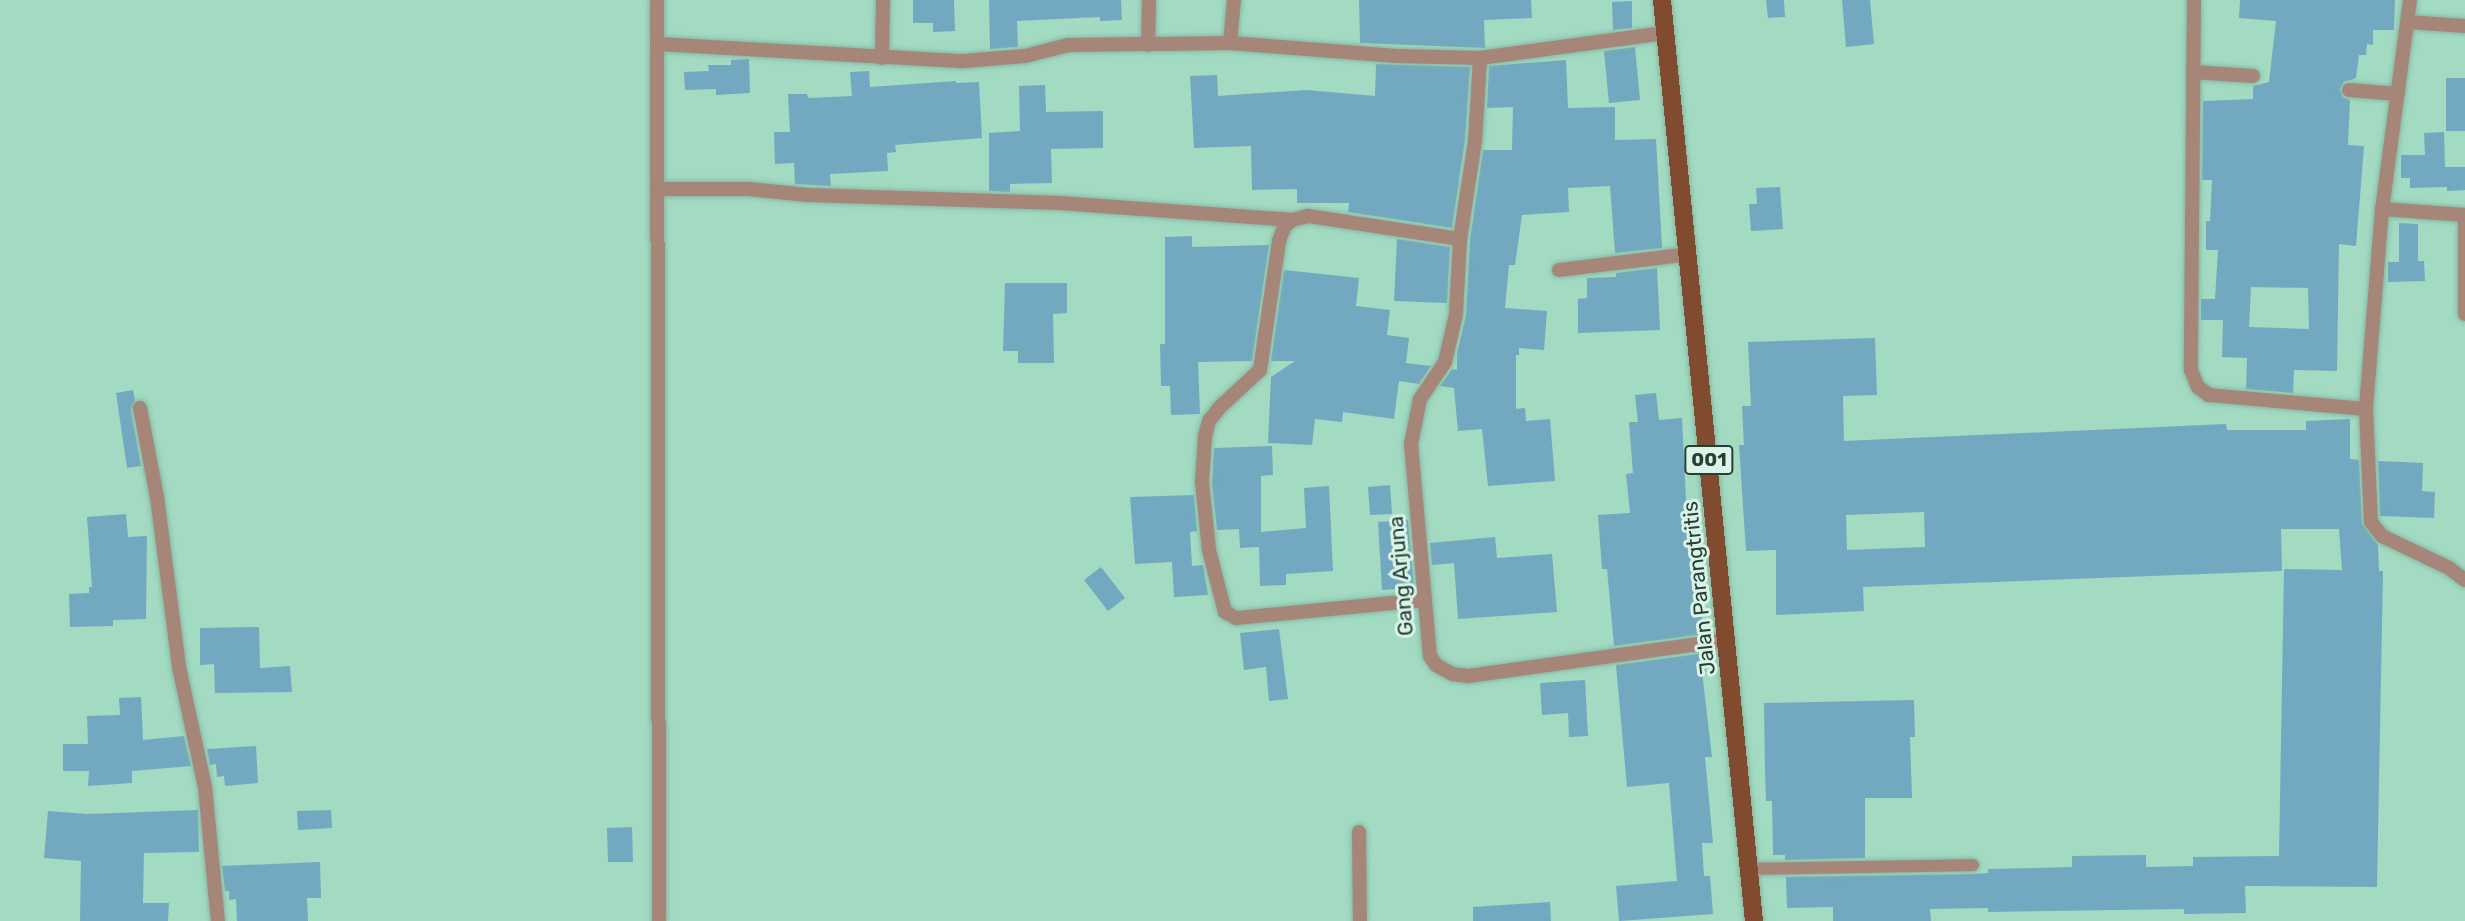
<!DOCTYPE html>
<html>
<head>
<meta charset="utf-8">
<style>
	body { margin:0 }
	#map { position:relative; width:2465px; height:921px; overflow:hidden; background:#a2dac2; font-family:Rubik,sans-serif }
	div>[style] { position:absolute }
	.building>* { inset:0; background:#72a9c0 }
	.roads { filter:drop-shadow(0 0 2px #87b8a3) drop-shadow(0 0 2px #87b8a3) }
	.lane>* { height:12px; margin:-6px; padding:0 6px; transform-origin:6px; border-radius:6px; background:#a58678 }
	.street>* { height:14px; margin:-7px; padding:0 7px; transform-origin:7px; border-radius:7px; background:#a58678 }
	.primary>* { height:18px; margin:-9px; padding:0 9px; transform-origin:9px; border-radius:9px; background:#814b30 }
	span { translate:-50% -50%; white-space:nowrap; text-align:center; line-height:1.15; -webkit-text-stroke:6px #d9f4e7; paint-order:stroke }
	.shield-label span { padding:2px 5px; background:#d9f4e7; border:2px solid; border-radius:5px; -webkit-text-stroke-width:0 }
	.shield-label { font-size:19px; color:#273e35; font-weight:700 }
	.street-label { font-size:21px; color:#273e35 }
</style>
</head>
<body>
<div id="map">
	<div class="building">
		<i style="clip-path:polygon(913px 0,954px 0,955px 31px,933px 32px,933px 23px,913px 23px)"></i>
		<i style="clip-path:polygon(989px 0,1121px 0,1122px 20px,1100px 21px,1100px 17px,1017px 21px,1018px 47px,990px 49px)"></i>
		<i style="clip-path:polygon(1359px 0,1531px 0,1532px 18px,1484px 20px,1485px 48px,1360px 43px)"></i>
		<i style="clip-path:polygon(1766px 0,1784px 0,1785px 17px,1768px 18px)"></i>
		<i style="clip-path:polygon(1842px 0,1870px 0,1874px 44px,1846px 47px)"></i>
		<i style="clip-path:polygon(evenodd,2240px 0,2395px 0,2394px 30px,2373px 30px,2373px 45px,2367px 44px,2366px 55px,2359px 55px,2356px 78px,2344px 82px,2340px 89px,2343px 97px,2350px 100px,2348px 145px,2364px 146px,2356px 246px,2339px 244px,2337px 371px,2294px 370px,2293px 393px,2246px 389px,2247px 358px,2222px 357px,2223px 320px,2201px 320px,2201px 299px,2215px 299px,2218px 250px,2206px 250px,2206px 221px,2210px 221px,2212px 180px,2202px 180px,2203px 101px,2253px 99px,2253px 86px,2269px 82px,2276px 21px,2239px 18px,2240px 0,2251px 287px,2308px 288px,2309px 329px,2249px 327px,2251px 287px)"></i>
		<i style="clip-path:polygon(1632px 1px,1632px 28px,1613px 30px,1612px 2px)"></i>
		<i style="clip-path:polygon(1635px 47px,1640px 100px,1609px 103px,1604px 51px)"></i>
		<i style="clip-path:polygon(749px 59px,750px 93px,716px 95px,716px 89px,685px 90px,684px 72px,709px 71px,708px 65px,731px 65px,731px 60px)"></i>
		<i style="clip-path:polygon(1566px 60px,1568px 108px,1615px 107px,1615px 140px,1656px 139px,1662px 248px,1615px 253px,1610px 186px,1568px 188px,1569px 212px,1522px 215px,1515px 265px,1509px 265px,1505px 308px,1547px 311px,1544px 350px,1519px 348px,1519px 355px,1516px 355px,1516px 409px,1525px 408px,1526px 421px,1550px 419px,1555px 481px,1488px 486px,1482px 429px,1458px 431px,1454px 388px,1440px 386px,1452px 369px,1457px 370px,1457px 353px,1466px 315px,1470px 240px,1483px 150px,1512px 150px,1513px 107px,1487px 108px,1489px 66px)"></i>
		<i style="clip-path:polygon(1376px 64px,1470px 67px,1465px 140px,1452px 228px,1348px 212px,1349px 203px,1297px 203px,1297px 189px,1252px 190px,1251px 146px,1194px 148px,1190px 76px,1217px 75px,1218px 96px,1307px 90px,1375px 96px)"></i>
		<i style="clip-path:polygon(869px 71px,870px 87px,956px 81px,956px 83px,979px 82px,982px 138px,895px 145px,896px 152px,887px 153px,888px 171px,830px 174px,831px 186px,795px 184px,794px 163px,775px 164px,774px 132px,790px 132px,788px 94px,807px 94px,808px 98px,852px 96px,850px 72px)"></i>
		<i style="clip-path:polygon(2446px 78px,2465px 78px,2465px 131px,2446px 131px)"></i>
		<i style="clip-path:polygon(1045px 85px,1046px 112px,1103px 111px,1103px 148px,1051px 149px,1052px 183px,1010px 184px,1010px 192px,989px 191px,989px 133px,1020px 131px,1019px 86px)"></i>
		<i style="clip-path:polygon(2444px 132px,2445px 167px,2465px 167px,2465px 190px,2447px 191px,2447px 187px,2410px 188px,2410px 178px,2401px 178px,2401px 155px,2425px 155px,2424px 133px)"></i>
		<i style="clip-path:polygon(1780px 187px,1783px 229px,1751px 231px,1749px 204px,1757px 204px,1756px 188px)"></i>
		<i style="clip-path:polygon(2399px 223px,2418px 224px,2418px 261px,2424px 261px,2425px 281px,2388px 282px,2388px 262px,2399px 262px)"></i>
		<i style="clip-path:polygon(1192px 236px,1192px 247px,1269px 245px,1252px 361px,1198px 362px,1200px 414px,1171px 415px,1170px 386px,1161px 386px,1160px 344px,1165px 344px,1165px 237px)"></i>
		<i style="clip-path:polygon(1397px 239px,1450px 247px,1447px 303px,1394px 301px)"></i>
		<i style="clip-path:polygon(1657px 268px,1660px 330px,1578px 333px,1578px 299px,1587px 298px,1587px 278px,1616px 277px,1616px 273px)"></i>
		<i style="clip-path:polygon(1284px 270px,1359px 278px,1356px 306px,1390px 310px,1387px 335px,1409px 338px,1406px 363px,1431px 366px,1419px 384px,1399px 381px,1394px 419px,1343px 412px,1342px 422px,1315px 419px,1312px 445px,1268px 443px,1271px 377px,1295px 361px,1271px 361px)"></i>
		<i style="clip-path:polygon(1005px 283px,1067px 283px,1067px 313px,1053px 314px,1054px 363px,1018px 363px,1018px 351px,1003px 351px)"></i>
		<i style="clip-path:polygon(evenodd,1875px 338px,1877px 395px,1843px 396px,1844px 441px,2226px 424px,2227px 430px,2306px 430px,2306px 421px,2350px 419px,2350px 459px,2359px 460px,2362px 523px,2378px 545px,2379px 571px,2383px 571px,2377px 887px,2245px 886px,2246px 913px,2184px 914px,2184px 909px,1988px 912px,1988px 908px,1930px 909px,1931px 921px,1833px 921px,1833px 907px,1787px 908px,1786px 877px,1973px 874px,1988px 873px,1988px 869px,2072px 867px,2072px 856px,2146px 855px,2146px 867px,2193px 866px,2193px 857px,2279px 856px,2284px 569px,2342px 570px,2339px 529px,2281px 529px,2282px 571px,1863px 587px,1864px 611px,1776px 615px,1776px 550px,1746px 551px,1739px 445px,1744px 445px,1742px 406px,1751px 406px,1748px 342px,1875px 338px,1924px 512px,1925px 547px,1847px 550px,1846px 515px,1924px 512px)"></i>
		<i style="clip-path:polygon(133px 390px,135px 400px,131px 410px,141px 466px,127px 468px,116px 393px)"></i>
		<i style="clip-path:polygon(1656px 393px,1659px 420px,1682px 418px,1687px 520px,1695px 519px,1703px 634px,1614px 646px,1607px 569px,1602px 569px,1598px 515px,1630px 513px,1626px 474px,1633px 473px,1629px 422px,1638px 422px,1635px 395px)"></i>
		<i style="clip-path:polygon(1272px 446px,1273px 475px,1261px 476px,1261px 532px,1306px 528px,1304px 488px,1329px 486px,1333px 571px,1286px 574px,1286px 585px,1260px 586px,1259px 547px,1240px 548px,1239px 529px,1217px 530px,1212px 484px,1214px 448px)"></i>
		<i style="clip-path:polygon(2378px 461px,2423px 463px,2422px 491px,2435px 492px,2434px 518px,2380px 516px)"></i>
		<i style="clip-path:polygon(1390px 485px,1392px 514px,1370px 515px,1368px 487px)"></i>
		<i style="clip-path:polygon(1194px 495px,1197px 531px,1190px 532px,1192px 566px,1203px 565px,1208px 595px,1174px 597px,1172px 562px,1135px 564px,1130px 497px)"></i>
		<i style="clip-path:polygon(126px 514px,128px 537px,147px 536px,146px 619px,113px 620px,113px 626px,70px 627px,69px 594px,89px 593px,89px 587px,92px 587px,87px 517px)"></i>
		<i style="clip-path:polygon(1408px 520px,1414px 588px,1382px 590px,1378px 522px)"></i>
		<i style="clip-path:polygon(1495px 537px,1497px 558px,1552px 554px,1557px 612px,1458px 619px,1454px 563px,1432px 565px,1430px 543px)"></i>
		<i style="clip-path:polygon(1101px 567px,1125px 598px,1108px 611px,1084px 580px)"></i>
		<i style="clip-path:polygon(259px 627px,260px 668px,290px 666px,292px 692px,215px 693px,214px 664px,200px 665px,200px 628px)"></i>
		<i style="clip-path:polygon(1279px 629px,1288px 699px,1269px 701px,1266px 667px,1244px 670px,1240px 633px)"></i>
		<i style="clip-path:polygon(1705px 653px,1706px 671px,1702px 672px,1712px 757px,1705px 757px,1713px 843px,1702px 843px,1704px 876px,1710px 876px,1713px 914px,1619px 921px,1616px 886px,1677px 881px,1669px 783px,1627px 787px,1616px 665px)"></i>
		<i style="clip-path:polygon(1585px 680px,1588px 736px,1569px 737px,1568px 713px,1542px 715px,1540px 683px)"></i>
		<i style="clip-path:polygon(141px 697px,143px 740px,184px 736px,191px 766px,132px 771px,132px 783px,88px 786px,89px 771px,63px 771px,63px 744px,88px 744px,87px 716px,120px 715px,119px 698px)"></i>
		<i style="clip-path:polygon(1914px 700px,1915px 737px,1910px 737px,1912px 798px,1865px 798px,1865px 858px,1785px 860px,1785px 855px,1773px 855px,1772px 801px,1766px 801px,1765px 773px,1764px 703px)"></i>
		<i style="clip-path:polygon(256px 746px,258px 783px,225px 786px,224px 776px,217px 777px,216px 764px,210px 765px,207px 749px)"></i>
		<i style="clip-path:polygon(198px 810px,199px 852px,144px 853px,143px 903px,169px 903px,168px 921px,80px 921px,81px 861px,44px 858px,48px 811px,87px 814px)"></i>
		<i style="clip-path:polygon(331px 810px,332px 828px,298px 830px,297px 811px)"></i>
		<i style="clip-path:polygon(632px 827px,633px 862px,608px 862px,607px 828px)"></i>
		<i style="clip-path:polygon(320px 862px,321px 898px,307px 898px,308px 921px,237px 921px,236px 899px,229px 900px,229px 891px,225px 891px,222px 866px)"></i>
		<i style="clip-path:polygon(1550px 902px,1551px 921px,1473px 921px,1473px 907px)"></i>
	</div>
	<div class="roads">
		<div class="lane">
			<i style="left:1749px;top:869px;width:224px;rotate:-1deg"></i>
		</div>
		<div class="street">
			<i style="left:657px;top:0;width:921px;rotate:89.88deg"></i>
			<i style="left:2194px;top:0;width:370px;rotate:90.5deg"></i>
			<i style="left:2191px;top:370px;width:18px;rotate:68deg"></i>
			<i style="left:2198px;top:387px;width:14px;rotate:36deg"></i>
			<i style="left:2209px;top:395px;width:158px;rotate:5.1deg"></i>
			<i style="left:2410px;top:0;width:211px;rotate:97.6deg"></i>
			<i style="left:2382px;top:209px;width:83px;rotate:4.1deg"></i>
			<i style="left:2407px;top:22px;width:58px;rotate:3.9deg"></i>
			<i style="left:1230px;top:43px;width:43px;rotate:-84.7deg"></i>
			<i style="left:657px;top:44px;width:307px;rotate:3.2deg"></i>
			<i style="left:964px;top:61px;width:61px;rotate:-4.7deg"></i>
			<i style="left:1025px;top:56px;width:44px;rotate:-14.3deg"></i>
			<i style="left:1068px;top:45px;width:162px;rotate:-0.7deg"></i>
			<i style="left:1230px;top:43px;width:167px;rotate:4.5deg"></i>
			<i style="left:1396px;top:56px;width:84px;rotate:1.4deg"></i>
			<i style="left:1480px;top:58px;width:188px;rotate:-7.7deg"></i>
			<i style="left:1148px;top:45px;width:45px;rotate:-88.7deg"></i>
			<i style="left:882px;top:58px;width:58px;rotate:-89deg"></i>
			<i style="left:1480px;top:58px;width:83px;rotate:93.4deg"></i>
			<i style="left:1475px;top:141px;width:99px;rotate:98.7deg"></i>
			<i style="left:1460px;top:239px;width:75px;rotate:93.1deg"></i>
			<i style="left:1456px;top:314px;width:49px;rotate:102.9deg"></i>
			<i style="left:1445px;top:362px;width:45px;rotate:124deg"></i>
			<i style="left:1420px;top:399px;width:46px;rotate:101.3deg"></i>
			<i style="left:1411px;top:444px;width:213px;rotate:84.9deg"></i>
			<i style="left:1430px;top:656px;width:11px;rotate:56deg"></i>
			<i style="left:1436px;top:665px;width:18px;rotate:29deg"></i>
			<i style="left:1452px;top:674px;width:16px;rotate:7deg"></i>
			<i style="left:1468px;top:676px;width:261px;rotate:-7.9deg"></i>
			<i style="left:2193px;top:72px;width:60px;rotate:3.8deg"></i>
			<i style="left:2349px;top:90px;width:49px;rotate:4.7deg"></i>
			<i style="left:659px;top:189px;width:89px"></i>
			<i style="left:748px;top:189px;width:60px;rotate:5.7deg"></i>
			<i style="left:808px;top:195px;width:252px;rotate:1.8deg"></i>
			<i style="left:1060px;top:203px;width:233px;rotate:4.2deg"></i>
			<i style="left:2382px;top:209px;width:201px;rotate:94.6deg"></i>
			<i style="left:2366px;top:409px;width:113px;rotate:87.5deg"></i>
			<i style="left:2371px;top:522px;width:18px;rotate:52deg"></i>
			<i style="left:2382px;top:536px;width:74px;rotate:25.5deg"></i>
			<i style="left:2449px;top:568px;width:20px;rotate:37deg"></i>
			<i style="left:2465px;top:222px;width:92px;rotate:90deg"></i>
			<i style="left:1559px;top:270px;width:131px;rotate:-7deg"></i>
			<i style="left:140px;top:408px;width:91px;rotate:79.2deg"></i>
			<i style="left:157px;top:497px;width:171px;rotate:82.6deg"></i>
			<i style="left:179px;top:667px;width:123px;rotate:77.8deg"></i>
			<i style="left:205px;top:787px;width:135px;rotate:84.5deg"></i>
			<i style="left:1424px;top:600px;width:189px;rotate:174.5deg"></i>
			<i style="left:1236px;top:618px;width:13px;rotate:-151deg"></i>
			<i style="left:1225px;top:612px;width:64px;rotate:-104.5deg"></i>
			<i style="left:1209px;top:550px;width:68px;rotate:-95.9deg"></i>
			<i style="left:1202px;top:482px;width:46px;rotate:-86.3deg"></i>
			<i style="left:1205px;top:436px;width:16px;rotate:-75deg"></i>
			<i style="left:1209px;top:421px;width:16px;rotate:-52deg"></i>
			<i style="left:1219px;top:408px;width:56px;rotate:-42.8deg"></i>
			<i style="left:1260px;top:370px;width:130px;rotate:-81.6deg"></i>
			<i style="left:1279px;top:241px;width:15px;rotate:-70deg"></i>
			<i style="left:1284px;top:227px;width:11px;rotate:-41deg"></i>
			<i style="left:1292px;top:220px;width:16px;rotate:-14deg"></i>
			<i style="left:1308px;top:216px;width:154px;rotate:8.6deg"></i>
			<i style="left:1359px;top:832px;width:89px;rotate:89.4deg"></i>
		</div>
		<div class="primary">
			<i style="left:1662px;top:0;width:926px;rotate:84.3deg"></i>
		</div>
	</div>
	<div class="shield-label">
		<span style="left:1709px;top:460px">001</span>
	</div>
	<div class="street-label">
		<span style="left:1401px;top:576px;rotate:-95deg">Gang Arjuna</span>
		<span style="left:1699px;top:588px;rotate:-96deg">Jalan Parangtritis</span>
	</div>
</div>
</body>
</html>
